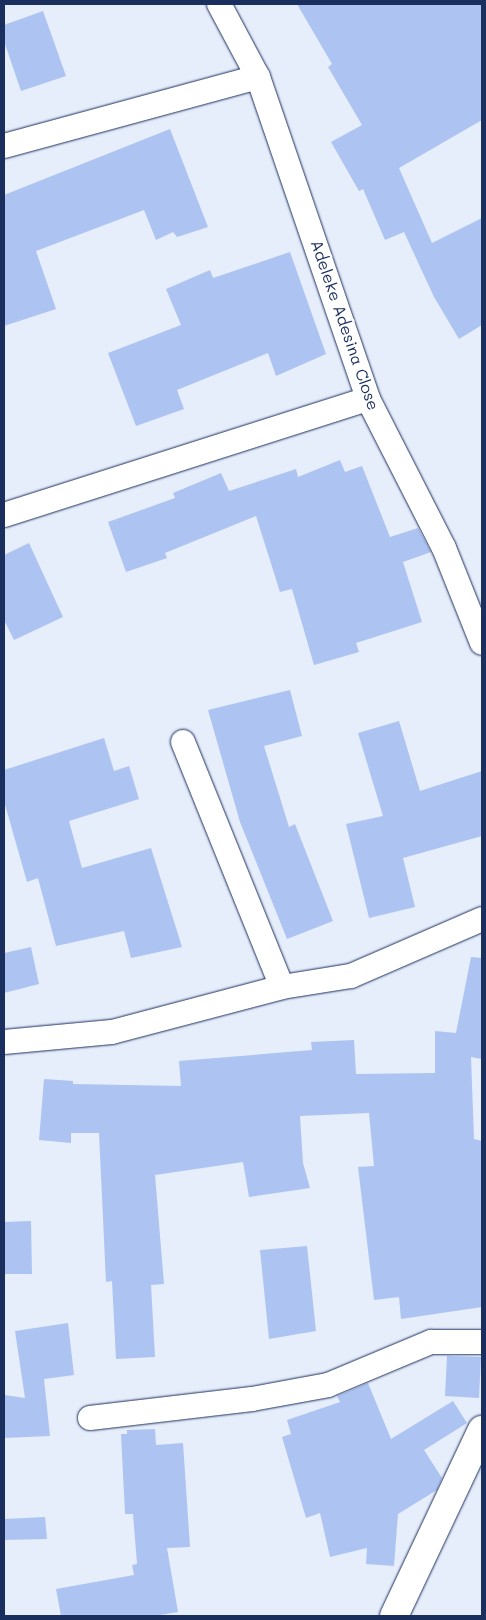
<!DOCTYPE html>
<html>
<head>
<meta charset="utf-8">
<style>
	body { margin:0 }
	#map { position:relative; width:486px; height:1620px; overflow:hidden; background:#e6edfb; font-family:Mali,sans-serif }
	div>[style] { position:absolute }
	.building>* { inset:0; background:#adc4f2 }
	.roads { filter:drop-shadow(0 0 1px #1b2f5e) drop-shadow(0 0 1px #1b2f5e) }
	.street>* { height:24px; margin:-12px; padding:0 12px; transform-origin:12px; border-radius:12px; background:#fff }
	.secondary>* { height:28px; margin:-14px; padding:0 14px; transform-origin:14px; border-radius:14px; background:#fff }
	span { translate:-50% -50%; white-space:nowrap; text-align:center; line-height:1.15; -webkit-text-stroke:4.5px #fff; paint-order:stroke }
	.street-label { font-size:16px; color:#1b2f5e }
	.frame { position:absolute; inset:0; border:5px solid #1b2f5e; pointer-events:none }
</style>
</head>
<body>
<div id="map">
	<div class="building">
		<i style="clip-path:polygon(297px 4px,482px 4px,482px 120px,399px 168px,432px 243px,482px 218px,482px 325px,459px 339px,434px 297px,404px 232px,385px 240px,363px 189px,359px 191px,331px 142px,362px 125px,328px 67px,332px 64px)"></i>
		<i style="clip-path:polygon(43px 11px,66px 76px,21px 91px,4px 41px,4px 25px)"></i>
		<i style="clip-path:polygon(170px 129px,208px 227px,177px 237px,173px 232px,156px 240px,144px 210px,36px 251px,56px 309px,4px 326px,4px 195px)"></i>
		<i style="clip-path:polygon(290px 252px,326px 354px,276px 376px,268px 353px,177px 390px,184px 409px,136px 426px,108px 353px,181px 325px,166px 289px,210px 270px,213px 278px)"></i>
		<i style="clip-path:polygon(340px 460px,345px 472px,362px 466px,390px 537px,418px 528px,431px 552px,403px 562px,422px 622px,356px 643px,359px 652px,314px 665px,292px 589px,280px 592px,256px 516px,165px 553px,167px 558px,126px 572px,108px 522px,175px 498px,173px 493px,221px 473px,229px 491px,296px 469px,298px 477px)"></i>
		<i style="clip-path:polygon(29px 543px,63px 617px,14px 640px,4px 620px,4px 555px)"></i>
		<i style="clip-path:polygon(290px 690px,302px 736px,264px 746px,289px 827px,295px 824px,333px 921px,287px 939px,240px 822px,208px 710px)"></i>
		<i style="clip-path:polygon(399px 721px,420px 791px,482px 771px,482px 836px,403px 858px,415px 907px,369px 918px,346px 824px,383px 816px,358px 733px)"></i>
		<i style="clip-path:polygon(104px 738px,114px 771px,129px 766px,139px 799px,69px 821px,82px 868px,151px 848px,182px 947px,131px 958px,124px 931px,56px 946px,38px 878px,27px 882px,4px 801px,4px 770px)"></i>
		<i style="clip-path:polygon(31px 947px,39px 984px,4px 993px,4px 953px)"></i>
		<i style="clip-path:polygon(471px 957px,482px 958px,482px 1059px,471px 1057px,474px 1139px,482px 1141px,482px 1307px,401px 1319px,399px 1297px,374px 1300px,358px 1167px,374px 1166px,369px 1113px,300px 1116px,303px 1163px,310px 1188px,249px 1197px,243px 1162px,155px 1175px,164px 1284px,151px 1285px,155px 1357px,116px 1359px,112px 1281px,106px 1282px,99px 1133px,71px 1133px,71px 1143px,39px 1140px,44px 1079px,73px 1081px,73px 1084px,181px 1086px,179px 1061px,312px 1050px,311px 1042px,354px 1040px,356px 1074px,435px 1073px,435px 1031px,456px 1033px)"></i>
		<i style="clip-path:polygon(31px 1221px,32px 1274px,4px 1274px,4px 1222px)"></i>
		<i style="clip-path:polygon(307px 1246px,316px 1331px,269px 1339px,260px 1250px)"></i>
		<i style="clip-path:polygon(68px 1323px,74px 1375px,44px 1379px,50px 1436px,4px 1438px,4px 1395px,25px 1398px,15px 1331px)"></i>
		<i style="clip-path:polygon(447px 1356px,481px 1357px,479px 1398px,445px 1396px)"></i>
		<i style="clip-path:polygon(368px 1383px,391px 1439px,453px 1401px,467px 1423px,424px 1450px,442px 1478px,437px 1490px,398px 1514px,394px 1566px,366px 1564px,367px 1548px,330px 1557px,320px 1513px,306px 1518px,282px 1437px,291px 1434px,287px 1420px,340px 1402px,337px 1396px)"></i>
		<i style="clip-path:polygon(155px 1429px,156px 1445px,183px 1443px,190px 1547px,167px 1548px,178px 1612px,154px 1616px,61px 1616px,56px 1589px,134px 1575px,132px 1565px,137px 1564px,133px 1514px,125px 1514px,121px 1434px,127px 1434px,127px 1430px)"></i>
		<i style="clip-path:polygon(45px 1517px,47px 1539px,4px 1540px,4px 1519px)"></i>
	</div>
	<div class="roads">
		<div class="street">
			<i style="left:219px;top:4px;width:83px;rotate:61.9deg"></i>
			<i style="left:258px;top:77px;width:340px;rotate:71.1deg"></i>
			<i style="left:368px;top:399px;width:167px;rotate:63deg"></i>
			<i style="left:444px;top:548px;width:102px;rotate:68.2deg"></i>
			<i style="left:4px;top:146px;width:263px;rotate:-15.2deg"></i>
			<i style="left:4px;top:515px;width:382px;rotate:-17.7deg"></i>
			<i style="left:183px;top:742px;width:264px;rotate:68deg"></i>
			<i style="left:4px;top:1042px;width:108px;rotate:-5.3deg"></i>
			<i style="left:112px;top:1032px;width:176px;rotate:-14.8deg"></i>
			<i style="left:282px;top:987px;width:70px;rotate:-9.1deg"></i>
			<i style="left:351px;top:976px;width:143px;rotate:-23.5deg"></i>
			<i style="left:90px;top:1418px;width:163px;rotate:-6.7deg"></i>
			<i style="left:252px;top:1399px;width:77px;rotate:-10.4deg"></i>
			<i style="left:328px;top:1385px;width:112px;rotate:-22.7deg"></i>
			<i style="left:431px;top:1342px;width:51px"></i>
		</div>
		<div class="secondary">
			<i style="left:394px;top:1616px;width:206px;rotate:-64.7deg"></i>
		</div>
	</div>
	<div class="street-label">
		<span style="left:345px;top:325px;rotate:71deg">Adeleke Adesina Close</span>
	</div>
	<div class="frame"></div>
</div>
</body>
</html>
